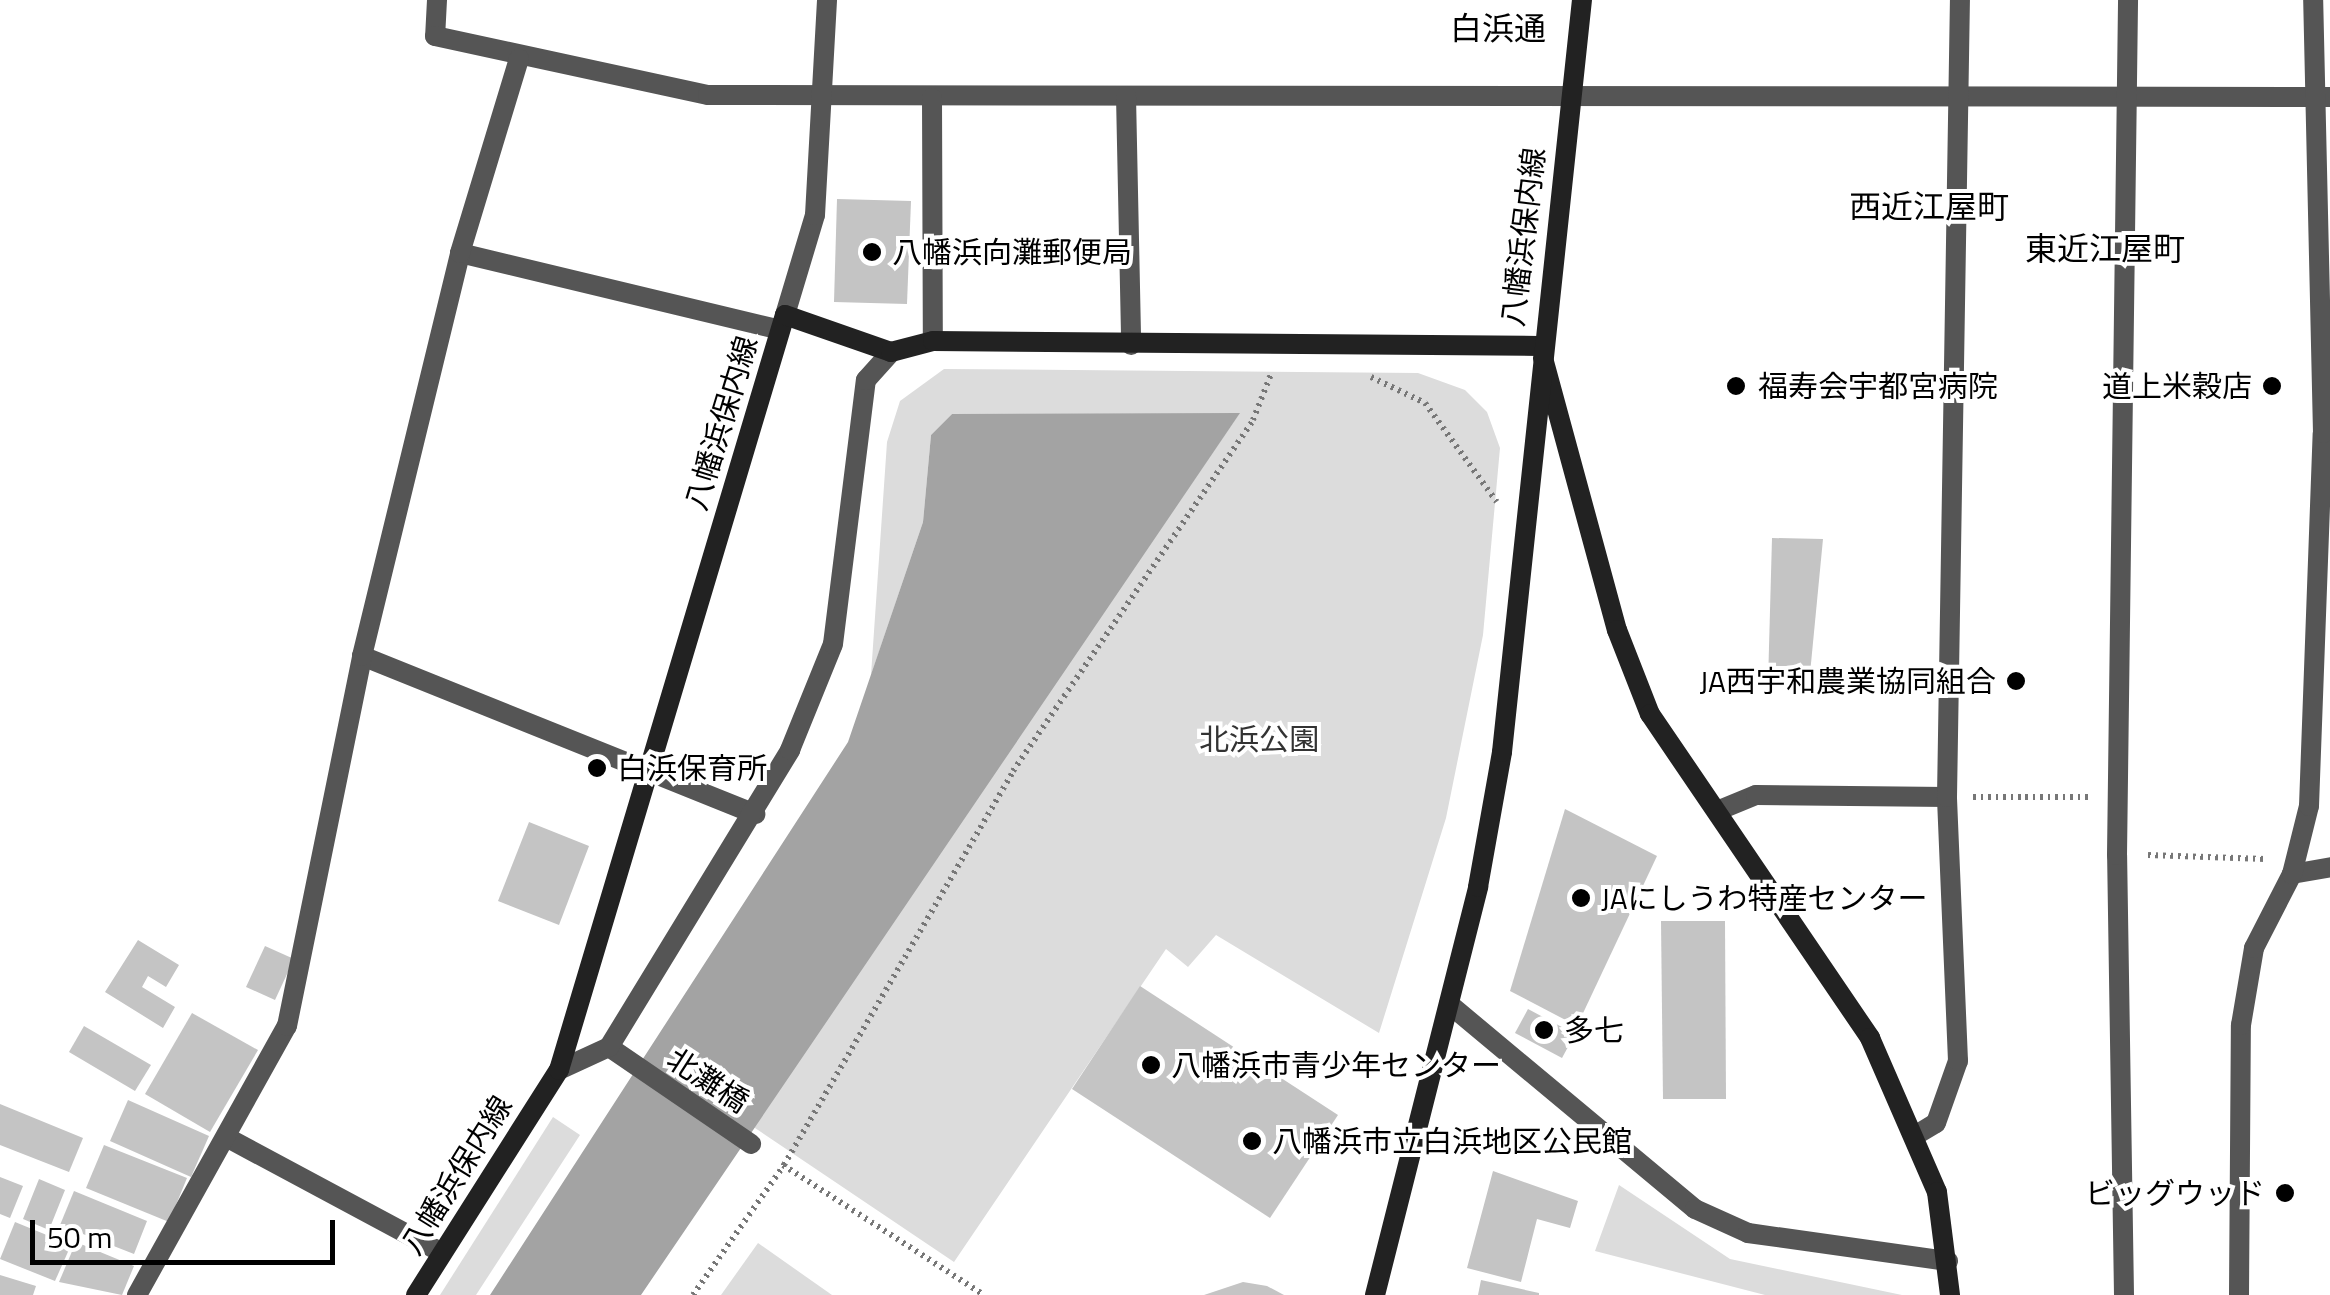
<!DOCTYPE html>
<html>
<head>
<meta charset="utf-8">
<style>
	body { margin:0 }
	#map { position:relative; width:2330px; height:1295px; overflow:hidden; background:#fff; font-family:"Titillium Web","Noto Sans JP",sans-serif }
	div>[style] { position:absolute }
	.green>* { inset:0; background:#dcdcdc }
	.water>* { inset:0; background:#a3a3a3 }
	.building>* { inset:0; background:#c4c4c4 }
	.path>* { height:6px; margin-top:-3px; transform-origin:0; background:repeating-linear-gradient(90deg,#777 0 2.5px,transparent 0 7.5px) }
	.street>* { height:20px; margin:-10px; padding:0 10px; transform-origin:10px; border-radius:10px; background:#555 }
	.secondary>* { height:20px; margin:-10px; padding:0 10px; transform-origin:10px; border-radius:10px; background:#222 }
	.dots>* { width:28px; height:28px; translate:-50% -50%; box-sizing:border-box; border:5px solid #fff; border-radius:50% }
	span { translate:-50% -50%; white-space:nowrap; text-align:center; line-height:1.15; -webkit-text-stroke:8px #fff; paint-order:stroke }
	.street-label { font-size:30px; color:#000 }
	.poi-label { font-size:30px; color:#000 }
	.left { translate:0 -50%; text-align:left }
	.right { translate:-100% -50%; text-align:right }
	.park-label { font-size:30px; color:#333 }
	.neighbourhood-label { font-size:32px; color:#000 }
	.scale { position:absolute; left:30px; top:1220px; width:305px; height:45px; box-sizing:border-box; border:5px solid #000; border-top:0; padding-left:12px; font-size:30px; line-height:35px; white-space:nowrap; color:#000; -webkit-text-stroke:8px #fff; paint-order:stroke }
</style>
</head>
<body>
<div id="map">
	<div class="green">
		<i style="clip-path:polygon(944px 369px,1418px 373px,1465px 390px,1487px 412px,1500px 448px,1483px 635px,1446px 818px,1379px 1033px,1216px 935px,1188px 967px,1166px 949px,954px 1262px,752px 1126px,1239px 414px,952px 414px,931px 435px,923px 522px,871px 675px,887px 442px,900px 401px)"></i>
		<i style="clip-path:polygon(553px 1117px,580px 1135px,476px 1295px,440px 1295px)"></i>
		<i style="clip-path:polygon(1619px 1185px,1730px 1259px,1902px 1295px,1765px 1295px,1595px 1251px)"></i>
		<i style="clip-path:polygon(758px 1243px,832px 1295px,721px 1295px)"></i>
	</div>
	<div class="water">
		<i style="clip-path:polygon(1240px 413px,641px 1295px,490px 1295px,848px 742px,923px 522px,931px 435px,952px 414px)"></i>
	</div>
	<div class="building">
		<i style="clip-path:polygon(837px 199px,911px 201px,907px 304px,834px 302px)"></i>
		<i style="clip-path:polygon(1772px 538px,1823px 539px,1809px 684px,1768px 683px)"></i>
		<i style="clip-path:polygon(1565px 809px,1657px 856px,1577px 1026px,1510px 991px)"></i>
		<i style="clip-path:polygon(529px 822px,589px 846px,559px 925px,498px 901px)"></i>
		<i style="clip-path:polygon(1661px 921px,1725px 921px,1726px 1099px,1663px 1099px)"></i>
		<i style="clip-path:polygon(138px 940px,179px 965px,166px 987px,148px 976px,142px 987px,175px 1007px,163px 1028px,105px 992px)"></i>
		<i style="clip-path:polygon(265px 946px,294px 959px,275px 1000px,246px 987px)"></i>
		<i style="clip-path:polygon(1140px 986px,1338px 1115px,1270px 1218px,1072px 1089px)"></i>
		<i style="clip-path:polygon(1528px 1009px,1575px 1034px,1562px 1058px,1515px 1033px)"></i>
		<i style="clip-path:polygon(192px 1013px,258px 1050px,210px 1132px,145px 1094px)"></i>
		<i style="clip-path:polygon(84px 1026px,151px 1065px,135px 1091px,69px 1052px)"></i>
		<i style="clip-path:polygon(128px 1100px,209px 1136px,191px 1177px,110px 1141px)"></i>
		<i style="clip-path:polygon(0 1104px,83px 1138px,69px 1172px,0 1145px)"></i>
		<i style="clip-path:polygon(104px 1145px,187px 1178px,169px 1222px,86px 1188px)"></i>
		<i style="clip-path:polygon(1493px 1171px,1578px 1201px,1570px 1228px,1537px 1219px,1521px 1282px,1467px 1268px)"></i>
		<i style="clip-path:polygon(0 1177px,23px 1186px,10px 1218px,0 1214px)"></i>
		<i style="clip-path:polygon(39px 1179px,65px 1190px,49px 1230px,23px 1219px)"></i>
		<i style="clip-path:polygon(74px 1191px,147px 1221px,134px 1254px,60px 1225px)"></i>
		<i style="clip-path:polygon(15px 1222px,71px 1245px,55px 1281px,0 1259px)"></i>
		<i style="clip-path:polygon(76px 1242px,134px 1266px,122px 1295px,59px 1282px)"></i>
		<i style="clip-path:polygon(0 1275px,36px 1286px,33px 1295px,0 1295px)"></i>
		<i style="clip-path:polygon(1481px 1280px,1539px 1293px,1539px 1295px,1478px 1295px)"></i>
		<i style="clip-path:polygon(1243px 1282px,1267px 1286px,1284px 1295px,1204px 1295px)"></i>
	</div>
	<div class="path">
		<i style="left:1371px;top:377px;width:60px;rotate:25.7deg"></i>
		<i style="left:1425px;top:403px;width:122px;rotate:54deg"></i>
		<i style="left:1973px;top:797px;width:118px"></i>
		<i style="left:2148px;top:855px;width:117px;rotate:2deg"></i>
		<i style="left:783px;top:1165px;width:239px;rotate:32.9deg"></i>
		<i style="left:693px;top:1295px;width:159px;rotate:-55deg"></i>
		<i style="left:784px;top:1165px;width:456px;rotate:-59.8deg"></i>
		<i style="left:1013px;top:771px;width:425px;rotate:-55.6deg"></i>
		<i style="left:1253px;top:420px;width:49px;rotate:-68.6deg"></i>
	</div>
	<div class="street">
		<i style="left:437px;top:0;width:36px;rotate:93deg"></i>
		<i style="left:435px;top:36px;width:279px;rotate:12.2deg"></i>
		<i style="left:708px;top:95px;width:1622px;rotate:0.07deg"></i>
		<i style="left:1126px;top:96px;width:249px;rotate:88.8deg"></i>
		<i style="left:932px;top:98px;width:243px;rotate:89.8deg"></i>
		<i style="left:460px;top:253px;width:329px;rotate:13.5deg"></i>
		<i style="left:785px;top:315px;width:104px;rotate:-73.3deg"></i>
		<i style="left:815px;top:215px;width:215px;rotate:-86.8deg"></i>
		<i style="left:362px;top:656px;width:424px;rotate:21.9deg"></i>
		<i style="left:1717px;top:811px;width:42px;rotate:-22.3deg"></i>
		<i style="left:1756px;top:795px;width:191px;rotate:0.6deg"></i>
		<i style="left:2292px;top:874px;width:39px;rotate:-10deg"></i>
		<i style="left:1449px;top:1004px;width:320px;rotate:39.8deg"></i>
		<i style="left:1695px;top:1209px;width:58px;rotate:24.4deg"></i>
		<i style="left:1748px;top:1233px;width:202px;rotate:8deg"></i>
		<i style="left:609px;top:1047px;width:172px;rotate:34.3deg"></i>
		<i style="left:559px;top:1070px;width:55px;rotate:-24.7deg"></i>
		<i style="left:609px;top:1047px;width:348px;rotate:-58.6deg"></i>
		<i style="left:790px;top:750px;width:114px;rotate:-67.9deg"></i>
		<i style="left:833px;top:644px;width:266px;rotate:-82.9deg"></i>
		<i style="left:866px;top:380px;width:38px;rotate:-48deg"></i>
		<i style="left:1916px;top:1135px;width:23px;rotate:-31deg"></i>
		<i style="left:1936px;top:1123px;width:66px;rotate:-70.5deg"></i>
		<i style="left:1958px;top:1061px;width:264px;rotate:-92.4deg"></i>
		<i style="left:1947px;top:797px;width:797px;rotate:-89.07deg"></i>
		<i style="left:226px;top:1137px;width:245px;rotate:28.2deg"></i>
		<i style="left:137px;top:1295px;width:308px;rotate:-60.9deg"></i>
		<i style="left:287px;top:1026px;width:378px;rotate:-78.5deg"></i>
		<i style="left:362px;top:656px;width:415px;rotate:-76.3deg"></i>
		<i style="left:460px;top:253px;width:203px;rotate:-73.1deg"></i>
		<i style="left:2124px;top:1295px;width:440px;rotate:-90.9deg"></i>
		<i style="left:2117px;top:855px;width:855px;rotate:-89.26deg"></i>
		<i style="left:2239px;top:1295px;width:270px;rotate:-89.6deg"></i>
		<i style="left:2241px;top:1025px;width:78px;rotate:-80.4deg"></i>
		<i style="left:2254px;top:948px;width:83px;rotate:-62.8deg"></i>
		<i style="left:2292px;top:874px;width:70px;rotate:-76deg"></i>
		<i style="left:2309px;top:806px;width:373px;rotate:-87.9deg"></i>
		<i style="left:2323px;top:433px;width:433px;rotate:-91.3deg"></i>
	</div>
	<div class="secondary">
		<i style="left:1543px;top:358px;width:282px;rotate:74.8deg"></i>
		<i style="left:1617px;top:630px;width:90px;rotate:68.6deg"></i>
		<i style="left:1650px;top:714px;width:392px;rotate:55.8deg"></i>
		<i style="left:1870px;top:1038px;width:168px;rotate:66.5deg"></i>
		<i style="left:1937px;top:1192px;width:104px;rotate:82.8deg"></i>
		<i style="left:416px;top:1295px;width:267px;rotate:-57.6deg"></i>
		<i style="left:559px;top:1070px;width:788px;rotate:-73.34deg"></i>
		<i style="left:785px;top:315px;width:112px;rotate:19.2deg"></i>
		<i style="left:891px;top:352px;width:43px;rotate:-14.7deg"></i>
		<i style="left:933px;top:341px;width:606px;rotate:0.47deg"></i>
		<i style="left:1375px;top:1295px;width:421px;rotate:-75.8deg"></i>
		<i style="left:1478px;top:887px;width:137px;rotate:-79.9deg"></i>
		<i style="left:1502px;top:752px;width:756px;rotate:-83.93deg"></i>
	</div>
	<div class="dots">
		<i style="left:872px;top:252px;background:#000"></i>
		<i style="left:1736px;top:386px;background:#000"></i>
		<i style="left:2272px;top:386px;background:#000"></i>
		<i style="left:2016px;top:681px;background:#000"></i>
		<i style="left:597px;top:768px;background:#000"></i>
		<i style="left:1581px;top:898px;background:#000"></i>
		<i style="left:1544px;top:1030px;background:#000"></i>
		<i style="left:1151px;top:1065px;background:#000"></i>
		<i style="left:1252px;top:1141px;background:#000"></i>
		<i style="left:2285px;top:1193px;background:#000"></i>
	</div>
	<div class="street-label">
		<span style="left:1523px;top:237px;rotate:-83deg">八幡浜保内線</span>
		<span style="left:721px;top:423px;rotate:-73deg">八幡浜保内線</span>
		<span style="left:708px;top:1080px;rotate:33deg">北灘橋</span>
		<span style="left:456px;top:1175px;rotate:-58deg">八幡浜保内線</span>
	</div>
	<div class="poi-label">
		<span class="left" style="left:892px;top:252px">八幡浜向灘郵便局</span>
		<span class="left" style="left:1758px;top:386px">福寿会宇都宮病院</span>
		<span class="right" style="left:2252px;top:386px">道上米穀店</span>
		<span class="right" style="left:1996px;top:681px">JA西宇和農業協同組合</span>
		<span class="left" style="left:617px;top:768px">白浜保育所</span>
		<span class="left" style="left:1601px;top:898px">JAにしうわ特産センター</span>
		<span class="left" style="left:1564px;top:1030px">多七</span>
		<span class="left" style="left:1171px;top:1065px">八幡浜市青少年センター</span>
		<span class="left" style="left:1272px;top:1141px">八幡浜市立白浜地区公民館</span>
		<span class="right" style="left:2265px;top:1193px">ビッグウッド</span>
	</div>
	<div class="park-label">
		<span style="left:1259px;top:739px">北浜公園</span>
	</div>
	<div class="neighbourhood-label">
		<span style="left:1498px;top:28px">白浜通</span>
		<span style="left:1929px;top:206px">西近江屋町</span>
		<span style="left:2105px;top:248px">東近江屋町</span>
	</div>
	<div class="scale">50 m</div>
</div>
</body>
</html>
